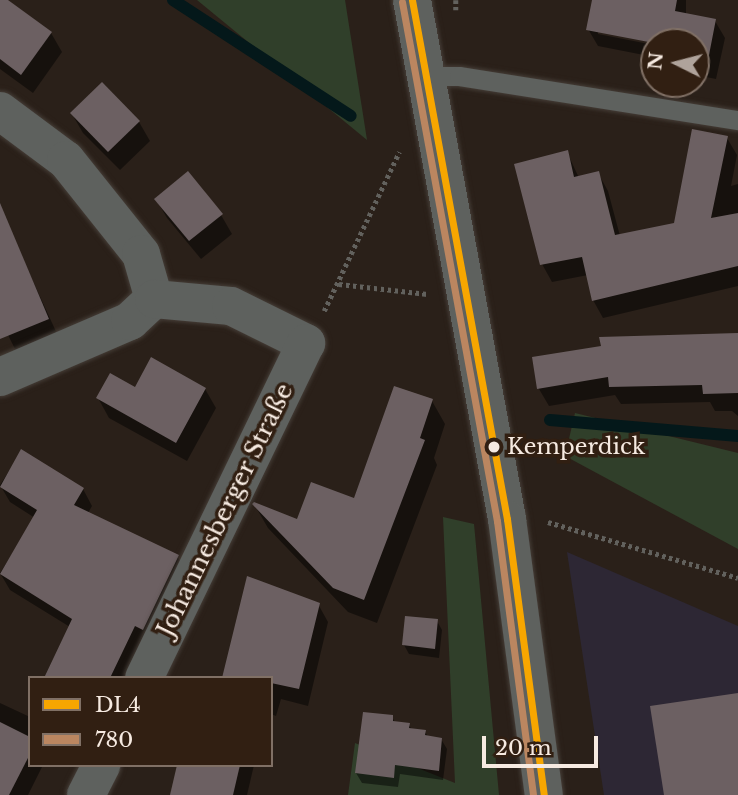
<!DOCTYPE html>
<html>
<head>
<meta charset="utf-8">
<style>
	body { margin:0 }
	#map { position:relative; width:738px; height:795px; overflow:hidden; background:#2a2019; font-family:"Libre Baskerville",serif }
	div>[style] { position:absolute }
	.industrial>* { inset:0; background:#2d2734 }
	.green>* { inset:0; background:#303f2a }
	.shadow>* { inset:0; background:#0007 }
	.stream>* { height:12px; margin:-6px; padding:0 6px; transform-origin:6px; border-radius:6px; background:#04181a }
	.building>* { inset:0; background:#6c6062 }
	.path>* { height:4.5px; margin-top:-2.25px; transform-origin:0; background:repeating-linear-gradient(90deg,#62615d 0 3.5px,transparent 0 7px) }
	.roads { filter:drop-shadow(0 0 2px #453d37) drop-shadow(0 0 2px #453d37) }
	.service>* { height:19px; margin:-9.5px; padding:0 9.5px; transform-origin:9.5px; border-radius:9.5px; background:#5e615e }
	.minor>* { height:38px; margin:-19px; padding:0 19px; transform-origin:19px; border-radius:19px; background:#5e615e }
	.tertiary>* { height:38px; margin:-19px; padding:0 19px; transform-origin:19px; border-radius:19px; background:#5e615e }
	.bus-1>* { height:7px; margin:-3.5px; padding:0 3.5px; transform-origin:3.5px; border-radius:3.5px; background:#f7a600 }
	.bus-2>* { height:7px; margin:-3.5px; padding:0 3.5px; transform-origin:3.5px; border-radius:3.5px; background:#bb8660 }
	.dots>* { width:19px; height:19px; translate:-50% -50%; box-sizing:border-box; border:4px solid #311f12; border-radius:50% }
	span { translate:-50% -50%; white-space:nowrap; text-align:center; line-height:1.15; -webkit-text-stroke:7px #311f12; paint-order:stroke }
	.bus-label { font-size:22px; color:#f6eae1 }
	.left { translate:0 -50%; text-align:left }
	.street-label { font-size:24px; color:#f6eae1 }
	.legend { position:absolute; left:28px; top:676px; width:245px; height:91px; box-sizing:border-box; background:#311f12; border:2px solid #807065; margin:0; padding:9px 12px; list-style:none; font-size:21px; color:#f6eae1 }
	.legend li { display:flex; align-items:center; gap:14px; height:35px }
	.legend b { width:35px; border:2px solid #807065 }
	.north { position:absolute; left:640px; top:28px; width:70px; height:70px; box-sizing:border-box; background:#311f12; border:2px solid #807065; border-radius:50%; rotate:276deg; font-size:19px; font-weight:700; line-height:28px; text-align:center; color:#f6eae1 }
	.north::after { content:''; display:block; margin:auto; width:24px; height:32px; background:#afa39b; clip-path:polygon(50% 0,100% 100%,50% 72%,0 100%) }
	.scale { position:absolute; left:482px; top:736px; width:116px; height:32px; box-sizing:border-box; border:4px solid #f6eae1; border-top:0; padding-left:9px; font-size:21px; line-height:24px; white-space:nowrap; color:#f6eae1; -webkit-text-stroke:5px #311f12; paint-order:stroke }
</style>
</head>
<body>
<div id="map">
	<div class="industrial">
		<i style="clip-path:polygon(567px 552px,738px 626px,738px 795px,604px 795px)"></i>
	</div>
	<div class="green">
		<i style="clip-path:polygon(197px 0,345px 0,367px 140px)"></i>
		<i style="clip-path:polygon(575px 413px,738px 453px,738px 549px,565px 456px)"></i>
		<i style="clip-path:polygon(443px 517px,474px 524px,499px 795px,348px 795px,355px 743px,455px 783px)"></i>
	</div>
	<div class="shadow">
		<i style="clip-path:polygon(0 0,6px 0,51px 33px,62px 52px,33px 93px,0 69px)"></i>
		<i style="clip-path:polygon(594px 0,686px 0,686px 15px,715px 21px,725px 38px,716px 79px,696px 75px,696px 42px,598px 30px,598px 34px,654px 45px,654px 57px,598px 46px,588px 29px)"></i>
		<i style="clip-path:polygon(102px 84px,139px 122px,150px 141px,120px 170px,83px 133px,72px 114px)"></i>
		<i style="clip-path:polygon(727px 138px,737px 155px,731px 186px,738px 184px,738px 286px,603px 318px,593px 300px,588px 275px,552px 282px,542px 264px,567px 152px,579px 178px,598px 173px,608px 191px,620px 236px,675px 224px)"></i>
		<i style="clip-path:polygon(156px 199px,221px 215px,232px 234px,201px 259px,167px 218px)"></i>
		<i style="clip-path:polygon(20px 253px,59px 338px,18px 355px,0 319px,0 261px)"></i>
		<i style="clip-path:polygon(738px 335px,738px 416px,732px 411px,715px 411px,710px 402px,621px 404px,615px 395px,549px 406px,539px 389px,534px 359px)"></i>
		<i style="clip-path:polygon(136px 389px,205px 389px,216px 408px,187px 461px,109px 418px,98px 398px)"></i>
		<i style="clip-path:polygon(432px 401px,445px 424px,434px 458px,437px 465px,377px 623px,348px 612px,268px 528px,254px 504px,298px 521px,355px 501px)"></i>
		<i style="clip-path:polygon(22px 451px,83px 489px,92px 506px,88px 513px,177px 556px,187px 573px,127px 678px,46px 678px,70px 627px,10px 590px,0 573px,35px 518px,10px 502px,0 485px)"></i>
		<i style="clip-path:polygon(318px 604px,328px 622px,308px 706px,281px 699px,276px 716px,271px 714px,271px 678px)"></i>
		<i style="clip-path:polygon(437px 621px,442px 630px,439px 658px,409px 654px,404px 645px)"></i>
		<i style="clip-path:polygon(0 703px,30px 717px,30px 765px,43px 765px,28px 795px,0 795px)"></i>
		<i style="clip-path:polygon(392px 717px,396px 724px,409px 725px,412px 730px,425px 732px,429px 738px,441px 739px,447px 749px,443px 780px,400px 774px,398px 787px,362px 783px,356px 773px)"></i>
		<i style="clip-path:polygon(179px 765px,254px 765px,247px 795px,172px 795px)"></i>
	</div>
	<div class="stream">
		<i style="left:173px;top:0;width:212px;rotate:33.1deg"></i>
		<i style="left:550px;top:420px;width:189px;rotate:4.9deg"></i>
	</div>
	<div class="building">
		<i style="clip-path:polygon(0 0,8px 0,52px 32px,21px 75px,0 59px)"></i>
		<i style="clip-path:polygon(592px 0,677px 0,675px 11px,716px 19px,709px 55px,696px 52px,696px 42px,654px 43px,586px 30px)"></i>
		<i style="clip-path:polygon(102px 82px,140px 121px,108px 152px,70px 113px)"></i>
		<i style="clip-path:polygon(692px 129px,728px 136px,711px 218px,738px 213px,738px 266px,592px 301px,582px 257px,540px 265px,514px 164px,568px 150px,574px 177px,599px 171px,615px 235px,674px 223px)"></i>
		<i style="clip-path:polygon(188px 171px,223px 214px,189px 241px,154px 199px)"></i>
		<i style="clip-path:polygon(0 203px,49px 319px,0 339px)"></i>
		<i style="clip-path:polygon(738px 333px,738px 393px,703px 394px,702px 385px,609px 387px,608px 377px,537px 389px,532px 357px,601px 346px,599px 337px)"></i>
		<i style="clip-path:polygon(151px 357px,206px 388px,176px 443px,96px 398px,110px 373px,135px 387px)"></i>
		<i style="clip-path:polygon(394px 386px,433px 399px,420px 438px,425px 440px,364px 600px,333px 588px,252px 504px,254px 502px,297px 519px,311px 482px,354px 498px)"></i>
		<i style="clip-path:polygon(21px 449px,84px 488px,74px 505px,179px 555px,143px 630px,135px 626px,110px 678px,44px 678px,72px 619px,0 574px,37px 510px,0 487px)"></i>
		<i style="clip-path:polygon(247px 576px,320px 603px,299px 689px,271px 683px,271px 678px,222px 678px)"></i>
		<i style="clip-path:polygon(405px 616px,438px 619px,435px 649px,402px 645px)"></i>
		<i style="clip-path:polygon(738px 693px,738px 795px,664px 795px,650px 706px)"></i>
		<i style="clip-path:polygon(363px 712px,393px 715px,393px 721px,410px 723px,409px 728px,426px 730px,425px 735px,442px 738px,439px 771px,395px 765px,394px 778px,355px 773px)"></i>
		<i style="clip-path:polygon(0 722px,30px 737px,30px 754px,9px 795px,0 795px)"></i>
		<i style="clip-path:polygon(177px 765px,240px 765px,233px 795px,170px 795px)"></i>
	</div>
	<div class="path">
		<i style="left:456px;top:0;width:10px;rotate:90deg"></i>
		<i style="left:339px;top:284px;width:89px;rotate:6.5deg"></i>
		<i style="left:324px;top:311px;width:176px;rotate:-64.7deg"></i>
		<i style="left:548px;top:522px;width:198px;rotate:16.4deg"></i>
	</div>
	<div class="roads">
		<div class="service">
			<i style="left:425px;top:76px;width:34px"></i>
			<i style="left:459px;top:76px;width:282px;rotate:9deg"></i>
		</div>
		<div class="minor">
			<i style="left:0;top:111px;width:82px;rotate:36.6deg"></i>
			<i style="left:66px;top:160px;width:120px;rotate:51.4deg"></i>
			<i style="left:141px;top:254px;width:47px;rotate:73.9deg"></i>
			<i style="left:0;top:377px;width:142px;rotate:-23.3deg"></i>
			<i style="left:130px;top:321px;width:33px;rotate:-43deg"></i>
			<i style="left:154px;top:299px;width:77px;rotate:5.2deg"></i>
			<i style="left:231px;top:306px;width:84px;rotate:26.3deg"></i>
			<i style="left:306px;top:343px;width:372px;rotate:115.8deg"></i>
			<i style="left:86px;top:795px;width:34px;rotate:-63deg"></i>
		</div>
		<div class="tertiary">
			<i style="left:412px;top:0;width:528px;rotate:79.63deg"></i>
			<i style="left:507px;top:519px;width:278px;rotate:82.4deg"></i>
		</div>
	</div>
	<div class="bus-1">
		<i style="left:412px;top:0;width:528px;rotate:79.63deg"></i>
		<i style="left:507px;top:519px;width:278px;rotate:82.4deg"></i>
	</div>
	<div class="bus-2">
		<i style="left:402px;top:2px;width:528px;rotate:79.63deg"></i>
		<i style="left:497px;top:521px;width:276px;rotate:82.5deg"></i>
	</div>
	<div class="dots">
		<i style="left:494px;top:447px;background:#f6eae1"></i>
	</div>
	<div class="bus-label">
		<span class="left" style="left:507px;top:447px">Kemperdick</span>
	</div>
	<div class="street-label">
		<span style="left:225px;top:510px;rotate:-64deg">Johannesberger Straße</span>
	</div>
	<ul class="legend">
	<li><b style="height:9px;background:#f7a600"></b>DL4</li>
	<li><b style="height:9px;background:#bb8660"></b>780</li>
	</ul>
	<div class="north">N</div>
	<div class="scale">20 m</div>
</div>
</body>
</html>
